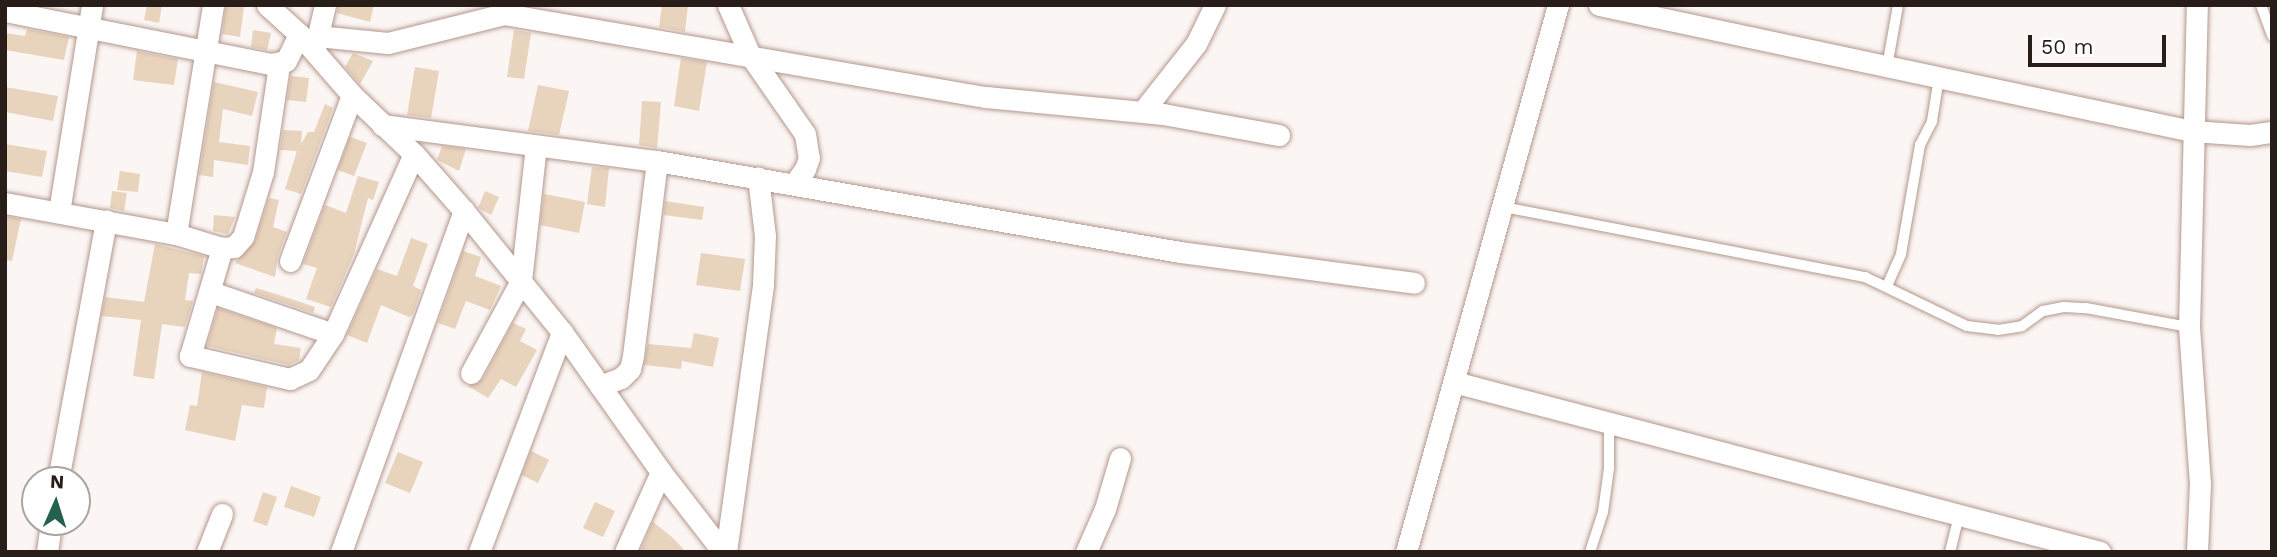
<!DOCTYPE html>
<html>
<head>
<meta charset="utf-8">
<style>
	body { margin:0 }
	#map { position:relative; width:2277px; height:557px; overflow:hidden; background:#fbf5f3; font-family:"Work Sans",sans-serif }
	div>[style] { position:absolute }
	.building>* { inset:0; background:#e8d3bd }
	.roads { filter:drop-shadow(0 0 2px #b3978c) drop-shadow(0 0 2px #b3978c) }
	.service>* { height:10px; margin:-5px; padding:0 5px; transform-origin:5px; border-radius:5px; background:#fff }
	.minor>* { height:21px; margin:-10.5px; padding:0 10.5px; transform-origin:10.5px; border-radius:10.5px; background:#fff }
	span { translate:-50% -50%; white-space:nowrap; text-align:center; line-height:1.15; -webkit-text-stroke:7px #fff; paint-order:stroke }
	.frame { position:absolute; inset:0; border:7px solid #281d19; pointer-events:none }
	.north { position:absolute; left:21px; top:466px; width:70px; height:70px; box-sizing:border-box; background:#fff; border:2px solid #a9a5a3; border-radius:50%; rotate:3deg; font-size:19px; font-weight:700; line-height:28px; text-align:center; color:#281d19 }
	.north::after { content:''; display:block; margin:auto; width:24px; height:32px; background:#24624f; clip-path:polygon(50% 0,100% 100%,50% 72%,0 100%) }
	.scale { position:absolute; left:2028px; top:35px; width:138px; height:32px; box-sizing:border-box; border:4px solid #281d19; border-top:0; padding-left:9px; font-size:21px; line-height:24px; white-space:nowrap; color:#281d19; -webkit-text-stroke:5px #fff; paint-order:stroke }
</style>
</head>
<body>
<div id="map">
	<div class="building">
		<i style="clip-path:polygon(147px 5px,162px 5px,159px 23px,144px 20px)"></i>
		<i style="clip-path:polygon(226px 5px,244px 7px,240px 37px,222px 34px)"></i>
		<i style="clip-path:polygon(338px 5px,374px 5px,370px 22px,337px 13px)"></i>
		<i style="clip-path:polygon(662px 5px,688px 5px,685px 32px,659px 27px)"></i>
		<i style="clip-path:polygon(27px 29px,69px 37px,64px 60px,5px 50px,5px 33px,25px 36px)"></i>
		<i style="clip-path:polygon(253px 30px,271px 33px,267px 50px,251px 47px)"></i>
		<i style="clip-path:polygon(514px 30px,531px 33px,524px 79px,507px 77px)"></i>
		<i style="clip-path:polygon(137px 51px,178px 59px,174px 85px,133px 80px)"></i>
		<i style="clip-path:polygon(353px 53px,373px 61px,360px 84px,345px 67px)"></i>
		<i style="clip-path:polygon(681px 58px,707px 62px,699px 111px,674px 106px)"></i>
		<i style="clip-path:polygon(415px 67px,439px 71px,431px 118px,407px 115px)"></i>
		<i style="clip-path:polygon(291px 76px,309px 78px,306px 102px,287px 100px)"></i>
		<i style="clip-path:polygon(214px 82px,258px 92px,252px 116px,223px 109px,219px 142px,250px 146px,248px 165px,214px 160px,213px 177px,199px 175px)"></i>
		<i style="clip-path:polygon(538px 85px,569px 91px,559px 135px,528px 131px)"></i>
		<i style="clip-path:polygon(5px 87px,58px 96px,53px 121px,5px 112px)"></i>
		<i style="clip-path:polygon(642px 101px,661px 102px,657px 148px,639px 145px)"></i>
		<i style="clip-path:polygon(325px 104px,333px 108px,301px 194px,285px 189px,297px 151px,280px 150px,283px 130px,302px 131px,301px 144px,308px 132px,314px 132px)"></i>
		<i style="clip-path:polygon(350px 137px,367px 143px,354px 176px,338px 170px)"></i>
		<i style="clip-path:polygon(5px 144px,47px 151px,42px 177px,5px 171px)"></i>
		<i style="clip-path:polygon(442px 146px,466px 149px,459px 171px,437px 160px)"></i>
		<i style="clip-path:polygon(592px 167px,609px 168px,605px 207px,587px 204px)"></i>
		<i style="clip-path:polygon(120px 171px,140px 174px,138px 192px,117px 190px)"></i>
		<i style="clip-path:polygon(358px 176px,379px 182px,373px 200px,368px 198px,354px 254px,331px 307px,306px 299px,317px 268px,303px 264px,325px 205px,346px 213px)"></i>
		<i style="clip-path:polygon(112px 191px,127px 193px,124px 211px,110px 208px)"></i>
		<i style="clip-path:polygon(485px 191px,499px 197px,491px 215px,478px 208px)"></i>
		<i style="clip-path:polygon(544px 194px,585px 202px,579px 233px,540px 225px)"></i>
		<i style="clip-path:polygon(269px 198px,279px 200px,273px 227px,287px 232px,278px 256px,275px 277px,235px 263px,255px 241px)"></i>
		<i style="clip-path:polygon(665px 201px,704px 207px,702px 220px,664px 215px)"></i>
		<i style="clip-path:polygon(214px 215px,235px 217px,228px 234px,213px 231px)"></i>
		<i style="clip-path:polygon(5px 216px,21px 219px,12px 261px,5px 260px)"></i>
		<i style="clip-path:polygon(411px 238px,428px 244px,413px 286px,421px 290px,413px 314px,409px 317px,381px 305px,367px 343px,347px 335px,377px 269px,397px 276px)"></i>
		<i style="clip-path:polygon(155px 244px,204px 256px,201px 274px,189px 273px,185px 300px,193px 301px,185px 327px,162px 324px,154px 379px,133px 376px,141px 320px,102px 316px,105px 297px,144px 302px)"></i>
		<i style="clip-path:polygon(463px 251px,481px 257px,475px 276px,501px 286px,490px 310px,466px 301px,455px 329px,438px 323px)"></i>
		<i style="clip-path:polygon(701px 253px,745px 259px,740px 291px,696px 285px)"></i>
		<i style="clip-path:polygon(256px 288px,276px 294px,315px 307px,313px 313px,254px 293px)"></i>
		<i style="clip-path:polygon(218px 308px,277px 328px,274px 344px,301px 348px,299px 360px,289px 365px,207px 346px)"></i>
		<i style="clip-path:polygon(513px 323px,526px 329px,520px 341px,537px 350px,516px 387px,501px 379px,488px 398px,468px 386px,483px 379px)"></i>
		<i style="clip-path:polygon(694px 333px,719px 338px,713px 367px,682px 361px,681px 369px,644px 365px,648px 344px,691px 348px)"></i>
		<i style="clip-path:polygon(202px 372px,267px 387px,264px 408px,242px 405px,235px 441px,185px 430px,190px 405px,197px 406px)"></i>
		<i style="clip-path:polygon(531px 451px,549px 460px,538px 483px,522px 475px)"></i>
		<i style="clip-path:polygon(398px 452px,423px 462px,410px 493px,385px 483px)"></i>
		<i style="clip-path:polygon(291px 486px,321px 497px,314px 517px,284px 507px)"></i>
		<i style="clip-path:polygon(263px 492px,277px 497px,267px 526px,253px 521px)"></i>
		<i style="clip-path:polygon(595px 502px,615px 511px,603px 537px,583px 528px)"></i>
		<i style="clip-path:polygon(653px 522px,672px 537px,686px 552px,640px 552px)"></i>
	</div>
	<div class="roads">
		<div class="service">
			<i style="left:2261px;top:5px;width:33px;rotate:70deg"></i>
			<i style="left:1887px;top:67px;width:63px;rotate:-79.9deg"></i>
			<i style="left:1504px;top:207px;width:368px;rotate:11deg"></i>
			<i style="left:1865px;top:277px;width:113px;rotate:25.7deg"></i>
			<i style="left:1967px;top:326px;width:31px;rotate:7deg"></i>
			<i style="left:1998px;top:330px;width:24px;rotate:-9deg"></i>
			<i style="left:2022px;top:326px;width:26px;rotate:-36deg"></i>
			<i style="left:2043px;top:311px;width:21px;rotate:-11deg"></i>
			<i style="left:2064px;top:307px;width:22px;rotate:3deg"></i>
			<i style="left:2086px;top:308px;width:105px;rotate:10.5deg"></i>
			<i style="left:1887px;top:286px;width:35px;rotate:-66deg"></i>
			<i style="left:1901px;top:254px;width:111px;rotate:-80.1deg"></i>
			<i style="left:1920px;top:145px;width:27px;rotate:-63deg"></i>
			<i style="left:1932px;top:121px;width:44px;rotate:-80.8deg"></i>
			<i style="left:1590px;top:552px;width:42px;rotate:-72deg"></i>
			<i style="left:1603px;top:512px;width:44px;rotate:-82.2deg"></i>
			<i style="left:1609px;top:468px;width:45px;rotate:-90deg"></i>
			<i style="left:1950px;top:552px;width:38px;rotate:-76deg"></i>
		</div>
		<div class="minor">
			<i style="left:267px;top:5px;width:43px;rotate:42.2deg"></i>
			<i style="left:299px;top:34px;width:81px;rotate:49deg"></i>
			<i style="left:352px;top:95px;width:86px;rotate:43.6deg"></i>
			<i style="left:414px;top:154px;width:76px;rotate:48.7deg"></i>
			<i style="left:464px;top:211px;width:156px;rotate:51deg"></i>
			<i style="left:562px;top:332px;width:171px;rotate:54.7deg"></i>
			<i style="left:661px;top:472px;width:101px;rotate:52.2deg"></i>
			<i style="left:728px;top:5px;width:55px;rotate:66.3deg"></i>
			<i style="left:750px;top:55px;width:96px;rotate:55.2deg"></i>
			<i style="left:805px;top:134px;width:24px;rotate:81deg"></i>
			<i style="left:809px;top:158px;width:12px;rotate:110deg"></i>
			<i style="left:805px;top:169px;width:19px;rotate:126deg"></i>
			<i style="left:1599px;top:5px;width:606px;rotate:12deg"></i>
			<i style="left:2192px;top:131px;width:58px;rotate:3.9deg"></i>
			<i style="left:2250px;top:135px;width:22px;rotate:-8deg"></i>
			<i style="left:5px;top:11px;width:270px;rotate:11.3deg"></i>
			<i style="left:270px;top:64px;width:16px;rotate:-11deg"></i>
			<i style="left:286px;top:61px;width:30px;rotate:-64deg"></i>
			<i style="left:317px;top:36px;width:71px;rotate:5.6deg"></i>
			<i style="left:388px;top:43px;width:120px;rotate:-14deg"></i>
			<i style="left:504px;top:14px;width:489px;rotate:9.8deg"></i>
			<i style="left:986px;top:97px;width:178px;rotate:5.5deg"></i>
			<i style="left:1163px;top:114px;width:118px;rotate:10.3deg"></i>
			<i style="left:315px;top:48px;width:44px;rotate:-76.9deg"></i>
			<i style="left:1143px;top:111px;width:85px;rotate:-51.7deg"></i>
			<i style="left:1196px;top:44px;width:43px;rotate:-64deg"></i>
			<i style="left:382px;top:125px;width:277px;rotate:7.5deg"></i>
			<i style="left:657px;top:161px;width:531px;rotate:9.87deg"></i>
			<i style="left:1180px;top:252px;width:236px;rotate:7.5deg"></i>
			<i style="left:5px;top:203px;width:174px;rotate:10.3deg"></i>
			<i style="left:176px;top:234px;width:48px;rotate:16.9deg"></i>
			<i style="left:222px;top:248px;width:12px;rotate:-5deg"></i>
			<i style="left:234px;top:247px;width:13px;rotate:-48deg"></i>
			<i style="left:243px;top:237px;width:68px;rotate:-72.9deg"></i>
			<i style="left:263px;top:172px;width:108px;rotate:-81.5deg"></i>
			<i style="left:59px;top:212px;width:210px;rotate:-80.9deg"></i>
			<i style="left:176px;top:234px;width:232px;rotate:-80.8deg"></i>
			<i style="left:290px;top:261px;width:177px;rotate:-69.5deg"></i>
			<i style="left:211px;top:292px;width:129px;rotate:19deg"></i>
			<i style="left:333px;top:334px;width:43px;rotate:123.7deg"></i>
			<i style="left:309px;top:370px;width:21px;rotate:155deg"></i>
			<i style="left:290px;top:379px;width:103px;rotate:-167deg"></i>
			<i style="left:190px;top:356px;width:113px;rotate:-73.5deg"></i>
			<i style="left:333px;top:334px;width:197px;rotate:-65.8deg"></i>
			<i style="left:471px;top:373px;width:105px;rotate:-61.5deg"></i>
			<i style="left:521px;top:281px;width:136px;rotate:-83.7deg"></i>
			<i style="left:1454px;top:382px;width:668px;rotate:14.74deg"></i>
			<i style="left:600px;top:386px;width:22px;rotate:-21deg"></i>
			<i style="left:621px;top:378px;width:13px;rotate:-45deg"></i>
			<i style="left:630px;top:369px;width:13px;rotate:-77deg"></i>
			<i style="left:633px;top:356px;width:196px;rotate:-83deg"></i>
			<i style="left:58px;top:480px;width:264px;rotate:-79.5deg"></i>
			<i style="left:47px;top:552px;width:30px;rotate:-82deg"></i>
			<i style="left:207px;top:552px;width:41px;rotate:-68.5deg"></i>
			<i style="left:341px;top:552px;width:363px;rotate:-70.2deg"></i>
			<i style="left:479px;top:552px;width:235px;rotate:-69.3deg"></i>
			<i style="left:625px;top:552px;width:88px;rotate:-65.8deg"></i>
			<i style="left:726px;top:552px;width:270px;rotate:-82.1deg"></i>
			<i style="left:763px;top:285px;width:49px;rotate:-87.7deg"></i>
			<i style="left:765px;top:236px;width:59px;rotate:-96.8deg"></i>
			<i style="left:1086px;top:552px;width:47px;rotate:-66.2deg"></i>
			<i style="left:1105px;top:509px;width:53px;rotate:-73.6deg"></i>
			<i style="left:1406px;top:552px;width:568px;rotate:-74.47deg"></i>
			<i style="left:2197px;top:552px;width:68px;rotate:-87.5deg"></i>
			<i style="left:2200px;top:484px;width:157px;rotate:-94deg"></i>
			<i style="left:2189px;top:327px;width:322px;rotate:-88.6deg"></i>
		</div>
	</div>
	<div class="frame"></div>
	<div class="north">N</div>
	<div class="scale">50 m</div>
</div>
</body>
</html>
